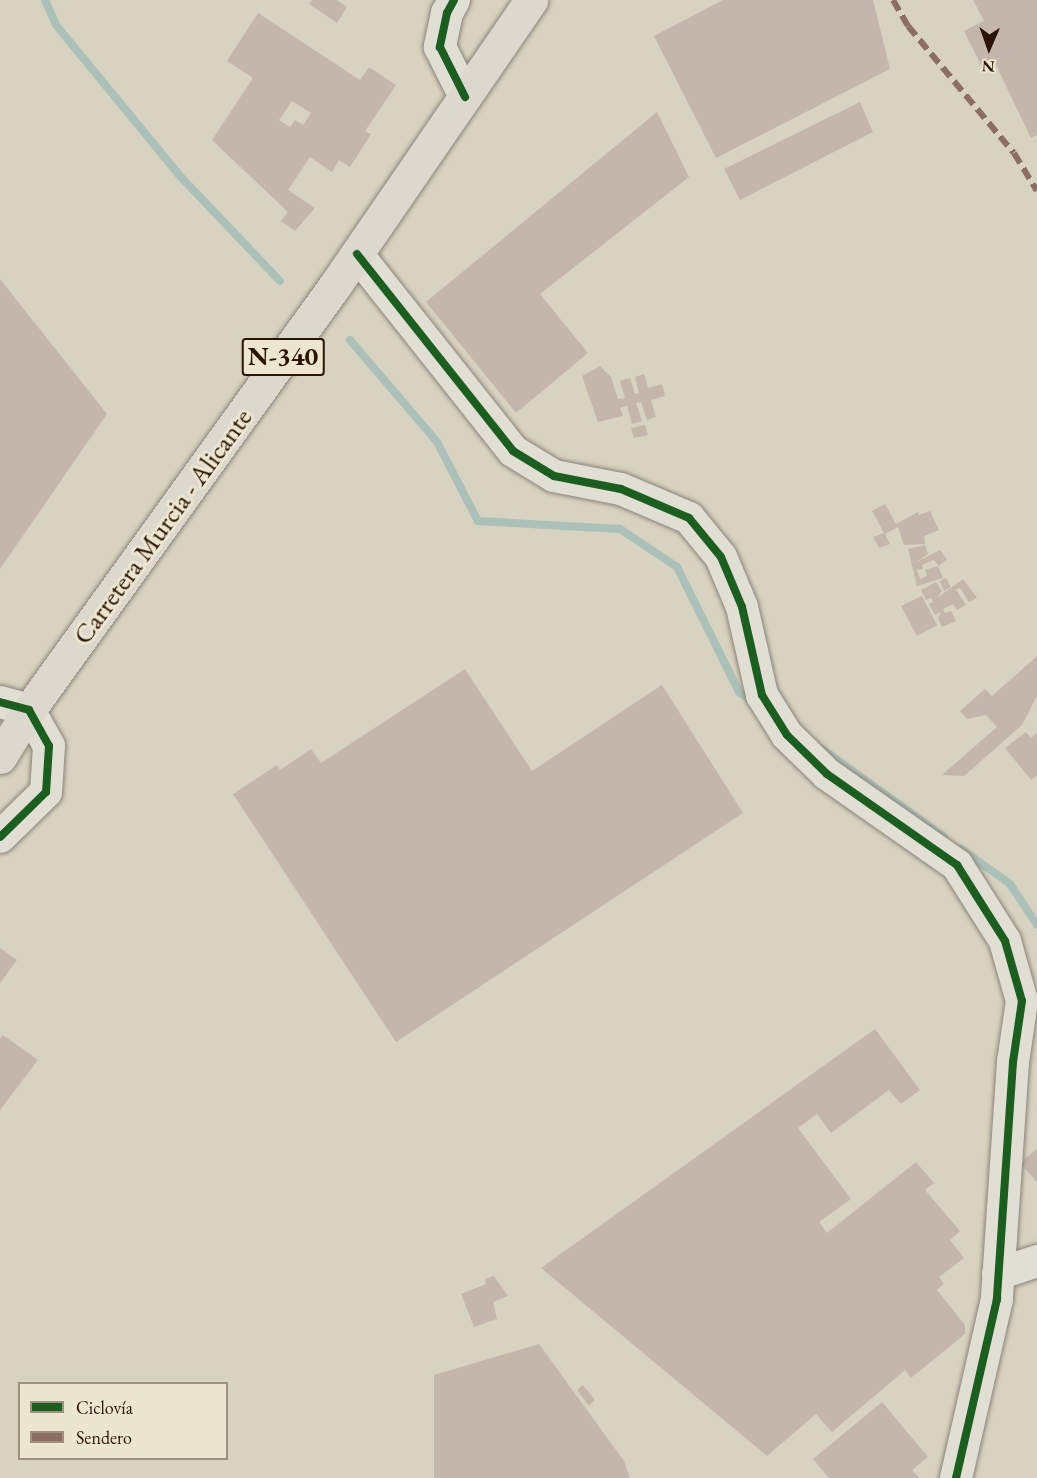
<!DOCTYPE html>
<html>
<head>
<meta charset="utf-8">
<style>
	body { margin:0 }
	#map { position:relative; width:1037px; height:1478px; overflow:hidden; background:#d8d2c0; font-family:"EB Garamond",serif }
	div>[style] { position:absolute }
	.stream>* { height:8px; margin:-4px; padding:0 4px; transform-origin:4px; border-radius:4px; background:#aac0b8 }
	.building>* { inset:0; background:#c5b6ac }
	.roads { filter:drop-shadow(0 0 2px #8b8479) drop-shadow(0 0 2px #8b8479) }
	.minor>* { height:32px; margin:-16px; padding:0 16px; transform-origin:16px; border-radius:16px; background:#e1ded4 }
	.highway>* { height:33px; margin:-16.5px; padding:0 16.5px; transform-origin:16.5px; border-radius:16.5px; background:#dcd8ce }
	.quiet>* { height:6px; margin-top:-3px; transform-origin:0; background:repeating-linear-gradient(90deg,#8d6e63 0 12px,transparent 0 18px) }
	.cycleway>* { height:8px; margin:-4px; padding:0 4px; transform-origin:4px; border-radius:4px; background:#1b5e20 }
	span { translate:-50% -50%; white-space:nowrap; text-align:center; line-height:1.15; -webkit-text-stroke:6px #ece5cf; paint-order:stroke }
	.shield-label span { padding:2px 4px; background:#ece5cf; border:2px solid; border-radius:4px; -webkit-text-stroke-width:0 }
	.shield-label { font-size:26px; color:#2b1406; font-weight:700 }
	.street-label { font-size:27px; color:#2b1406 }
	.legend { position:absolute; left:18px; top:1382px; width:210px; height:78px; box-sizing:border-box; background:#ece5cf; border:2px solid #9f917f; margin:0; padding:8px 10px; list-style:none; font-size:18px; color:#2b1406 }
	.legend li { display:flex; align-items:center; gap:12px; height:30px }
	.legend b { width:30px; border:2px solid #9f917f }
	.north { position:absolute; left:959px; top:18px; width:60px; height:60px; -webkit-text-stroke:4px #ece5cf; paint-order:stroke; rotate:182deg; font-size:16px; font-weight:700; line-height:24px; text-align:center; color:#2b1406 }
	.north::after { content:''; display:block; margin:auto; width:21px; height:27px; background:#2b1406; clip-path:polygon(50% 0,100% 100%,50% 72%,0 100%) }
</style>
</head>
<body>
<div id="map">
	<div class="stream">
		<i style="left:45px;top:0;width:27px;rotate:66deg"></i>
		<i style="left:56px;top:25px;width:194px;rotate:50.6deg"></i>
		<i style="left:179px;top:175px;width:146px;rotate:46.4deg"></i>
		<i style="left:350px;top:340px;width:134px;rotate:49.5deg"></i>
		<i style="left:437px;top:442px;width:89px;rotate:62.6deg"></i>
		<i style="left:478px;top:521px;width:142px;rotate:3.2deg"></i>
		<i style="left:620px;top:529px;width:69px;rotate:33.7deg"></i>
		<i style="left:677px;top:567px;width:140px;rotate:63.6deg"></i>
		<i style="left:739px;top:692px;width:17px;rotate:36deg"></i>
		<i style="left:822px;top:749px;width:150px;rotate:35.8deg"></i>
		<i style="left:961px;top:849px;width:60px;rotate:35.5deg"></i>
		<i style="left:1010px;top:884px;width:49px;rotate:56.6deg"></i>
	</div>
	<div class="building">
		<i style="clip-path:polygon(312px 0,337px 0,347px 7px,337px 23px,309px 4px)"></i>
		<i style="clip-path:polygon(723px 0,873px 0,890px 69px,716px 158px,654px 36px)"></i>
		<i style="clip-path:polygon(973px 0,1037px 0,1037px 135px,1031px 138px,995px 63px,983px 69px,964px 31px,984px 21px)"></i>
		<i style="clip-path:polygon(evenodd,258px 13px,360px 80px,369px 67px,396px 85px,365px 131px,371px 134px,350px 167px,339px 160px,332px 172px,310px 157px,288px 190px,315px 208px,295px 231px,281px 221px,288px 212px,212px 140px,253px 78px,227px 61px,258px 13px,292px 101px,311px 113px,303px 125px,295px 120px,290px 127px,279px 120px,292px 101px)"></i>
		<i style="clip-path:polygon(860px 102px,873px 132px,740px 200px,724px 169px)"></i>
		<i style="clip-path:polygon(657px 112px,689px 177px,540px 294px,588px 353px,516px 413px,426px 302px)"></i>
		<i style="clip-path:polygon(0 279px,107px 414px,0 569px)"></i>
		<i style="clip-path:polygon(600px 366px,611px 377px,618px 399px,625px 398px,620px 381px,630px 378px,635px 394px,639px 393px,635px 377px,644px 374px,648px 388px,662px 384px,665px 396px,651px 400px,656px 417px,647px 420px,641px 402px,636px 403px,642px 421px,632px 424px,627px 406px,620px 408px,623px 416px,598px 422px,582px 376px)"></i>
		<i style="clip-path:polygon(645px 425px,648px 435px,634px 438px,631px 428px)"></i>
		<i style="clip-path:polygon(885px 504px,896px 524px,918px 512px,919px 515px,930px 511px,939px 530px,924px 536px,925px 544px,904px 545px,898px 527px,885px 534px,890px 544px,879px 548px,873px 537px,884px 533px,872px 511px)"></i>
		<i style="clip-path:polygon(925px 545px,928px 554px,915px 563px,940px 550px,947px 559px,939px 566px,934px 560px,922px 565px,923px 569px,917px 570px,920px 579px,927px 576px,925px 570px,938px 566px,943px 578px,917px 586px,908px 549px)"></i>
		<i style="clip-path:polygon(946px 578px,951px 587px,944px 591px,940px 581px)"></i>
		<i style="clip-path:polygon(963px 579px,977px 598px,969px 602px,960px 588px,956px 590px,966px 605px,957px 610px,953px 604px,943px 609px,945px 613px,951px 611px,956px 621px,942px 627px,938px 618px,941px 612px,935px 615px,929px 604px,933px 602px,931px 598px,926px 600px,921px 590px,936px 582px,942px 591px,937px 598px)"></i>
		<i style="clip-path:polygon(922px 596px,937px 625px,917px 636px,901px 606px)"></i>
		<i style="clip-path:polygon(1037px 656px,1037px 696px,1022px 725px,964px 776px,942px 775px,997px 727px,986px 715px,967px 719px,960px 711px,985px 689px,992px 696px)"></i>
		<i style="clip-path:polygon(465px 669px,532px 771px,662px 685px,743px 813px,396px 1042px,233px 794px,277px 765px,280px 770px,311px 749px,321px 763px)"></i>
		<i style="clip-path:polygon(1026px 732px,1031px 738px,1037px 733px,1037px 776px,1031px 780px,1005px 748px)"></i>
		<i style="clip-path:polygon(0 948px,17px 960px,0 983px)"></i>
		<i style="clip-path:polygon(875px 1029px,920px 1090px,901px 1104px,889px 1090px,831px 1133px,817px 1114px,798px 1128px,851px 1199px,819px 1222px,827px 1233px,916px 1162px,934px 1183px,925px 1190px,960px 1231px,950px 1240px,964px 1258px,939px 1277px,944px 1284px,937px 1290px,965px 1325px,965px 1334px,911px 1378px,905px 1370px,832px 1432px,816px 1414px,767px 1456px,541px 1268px)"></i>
		<i style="clip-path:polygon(3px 1035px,38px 1060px,0 1110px,0 1039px)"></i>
		<i style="clip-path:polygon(1037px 1149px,1037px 1182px,1020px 1163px)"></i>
		<i style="clip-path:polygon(494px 1276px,508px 1296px,493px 1302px,497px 1319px,474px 1327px,461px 1294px,486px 1284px,485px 1279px)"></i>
		<i style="clip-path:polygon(539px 1344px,624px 1461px,630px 1478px,434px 1478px,434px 1375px)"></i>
		<i style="clip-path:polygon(583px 1385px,595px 1400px,589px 1406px,577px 1390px)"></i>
		<i style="clip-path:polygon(882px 1402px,928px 1457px,912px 1470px,919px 1478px,829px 1478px,813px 1459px)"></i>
	</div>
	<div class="roads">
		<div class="minor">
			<i style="left:454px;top:0;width:15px;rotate:118deg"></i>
			<i style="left:447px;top:13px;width:35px;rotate:102deg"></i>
			<i style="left:440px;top:47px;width:56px;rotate:63.4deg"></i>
			<i style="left:357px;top:254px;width:251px;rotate:51.6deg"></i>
			<i style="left:513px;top:451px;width:48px;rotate:31.4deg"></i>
			<i style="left:554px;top:476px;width:68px;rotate:11deg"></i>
			<i style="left:621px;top:489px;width:74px;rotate:23.1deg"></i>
			<i style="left:689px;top:518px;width:50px;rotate:50.6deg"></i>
			<i style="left:721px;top:557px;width:54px;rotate:67.2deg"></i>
			<i style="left:742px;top:607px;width:90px;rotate:77.2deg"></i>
			<i style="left:762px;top:695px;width:47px;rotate:58deg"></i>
			<i style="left:787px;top:735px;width:56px;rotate:44.3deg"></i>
			<i style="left:827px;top:774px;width:159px;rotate:35deg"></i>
			<i style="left:957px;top:865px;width:90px;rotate:57.7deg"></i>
			<i style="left:1005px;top:941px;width:62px;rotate:74.2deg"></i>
			<i style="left:1022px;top:1001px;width:62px;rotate:98.4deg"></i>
			<i style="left:1013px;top:1062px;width:238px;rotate:93.9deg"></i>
			<i style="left:997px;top:1299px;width:184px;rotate:102.9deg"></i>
			<i style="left:0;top:702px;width:30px;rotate:15deg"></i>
			<i style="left:29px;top:710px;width:41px;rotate:60.9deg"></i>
			<i style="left:49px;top:746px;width:46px;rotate:93.7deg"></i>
			<i style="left:46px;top:792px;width:64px;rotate:135.6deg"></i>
			<i style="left:998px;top:1274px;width:41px;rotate:-18.4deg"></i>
		</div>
		<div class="highway">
			<i style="left:0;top:757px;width:55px;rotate:-58.3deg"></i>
			<i style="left:29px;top:710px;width:525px;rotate:-54.22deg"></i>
			<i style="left:336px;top:284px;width:345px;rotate:-55.5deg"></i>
		</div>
	</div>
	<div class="quiet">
		<i style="left:893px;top:0;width:30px;rotate:60deg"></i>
		<i style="left:908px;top:26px;width:165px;rotate:50.2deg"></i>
		<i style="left:1014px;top:153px;width:44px;rotate:58.8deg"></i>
	</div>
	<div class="cycleway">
		<i style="left:454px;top:0;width:15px;rotate:118deg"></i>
		<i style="left:447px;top:13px;width:35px;rotate:102deg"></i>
		<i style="left:440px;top:47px;width:56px;rotate:63.4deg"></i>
		<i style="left:357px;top:254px;width:251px;rotate:51.6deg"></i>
		<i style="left:513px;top:451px;width:48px;rotate:31.4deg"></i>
		<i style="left:554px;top:476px;width:68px;rotate:11deg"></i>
		<i style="left:621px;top:489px;width:74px;rotate:23.1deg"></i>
		<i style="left:689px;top:518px;width:50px;rotate:50.6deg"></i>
		<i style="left:721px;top:557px;width:54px;rotate:67.2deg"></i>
		<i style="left:742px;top:607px;width:90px;rotate:77.2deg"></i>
		<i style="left:762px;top:695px;width:47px;rotate:58deg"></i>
		<i style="left:787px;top:735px;width:56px;rotate:44.3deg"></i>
		<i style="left:827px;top:774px;width:159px;rotate:35deg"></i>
		<i style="left:957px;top:865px;width:90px;rotate:57.7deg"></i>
		<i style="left:1005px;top:941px;width:62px;rotate:74.2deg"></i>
		<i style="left:1022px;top:1001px;width:62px;rotate:98.4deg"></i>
		<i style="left:1013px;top:1062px;width:238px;rotate:93.9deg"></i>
		<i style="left:997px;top:1299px;width:184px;rotate:102.9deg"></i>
		<i style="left:0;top:702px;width:30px;rotate:15deg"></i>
		<i style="left:29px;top:710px;width:41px;rotate:60.9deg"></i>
		<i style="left:49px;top:746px;width:46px;rotate:93.7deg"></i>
		<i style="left:46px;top:792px;width:64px;rotate:135.6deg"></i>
	</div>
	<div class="shield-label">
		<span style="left:283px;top:357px">N-340</span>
	</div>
	<div class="street-label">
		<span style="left:162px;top:526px;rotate:-54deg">Carretera Murcia - Alicante</span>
	</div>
	<ul class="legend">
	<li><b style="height:8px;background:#1b5e20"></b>Ciclovía</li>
	<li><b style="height:8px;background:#8d6e63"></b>Sendero</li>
	</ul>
	<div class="north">N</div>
</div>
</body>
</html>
